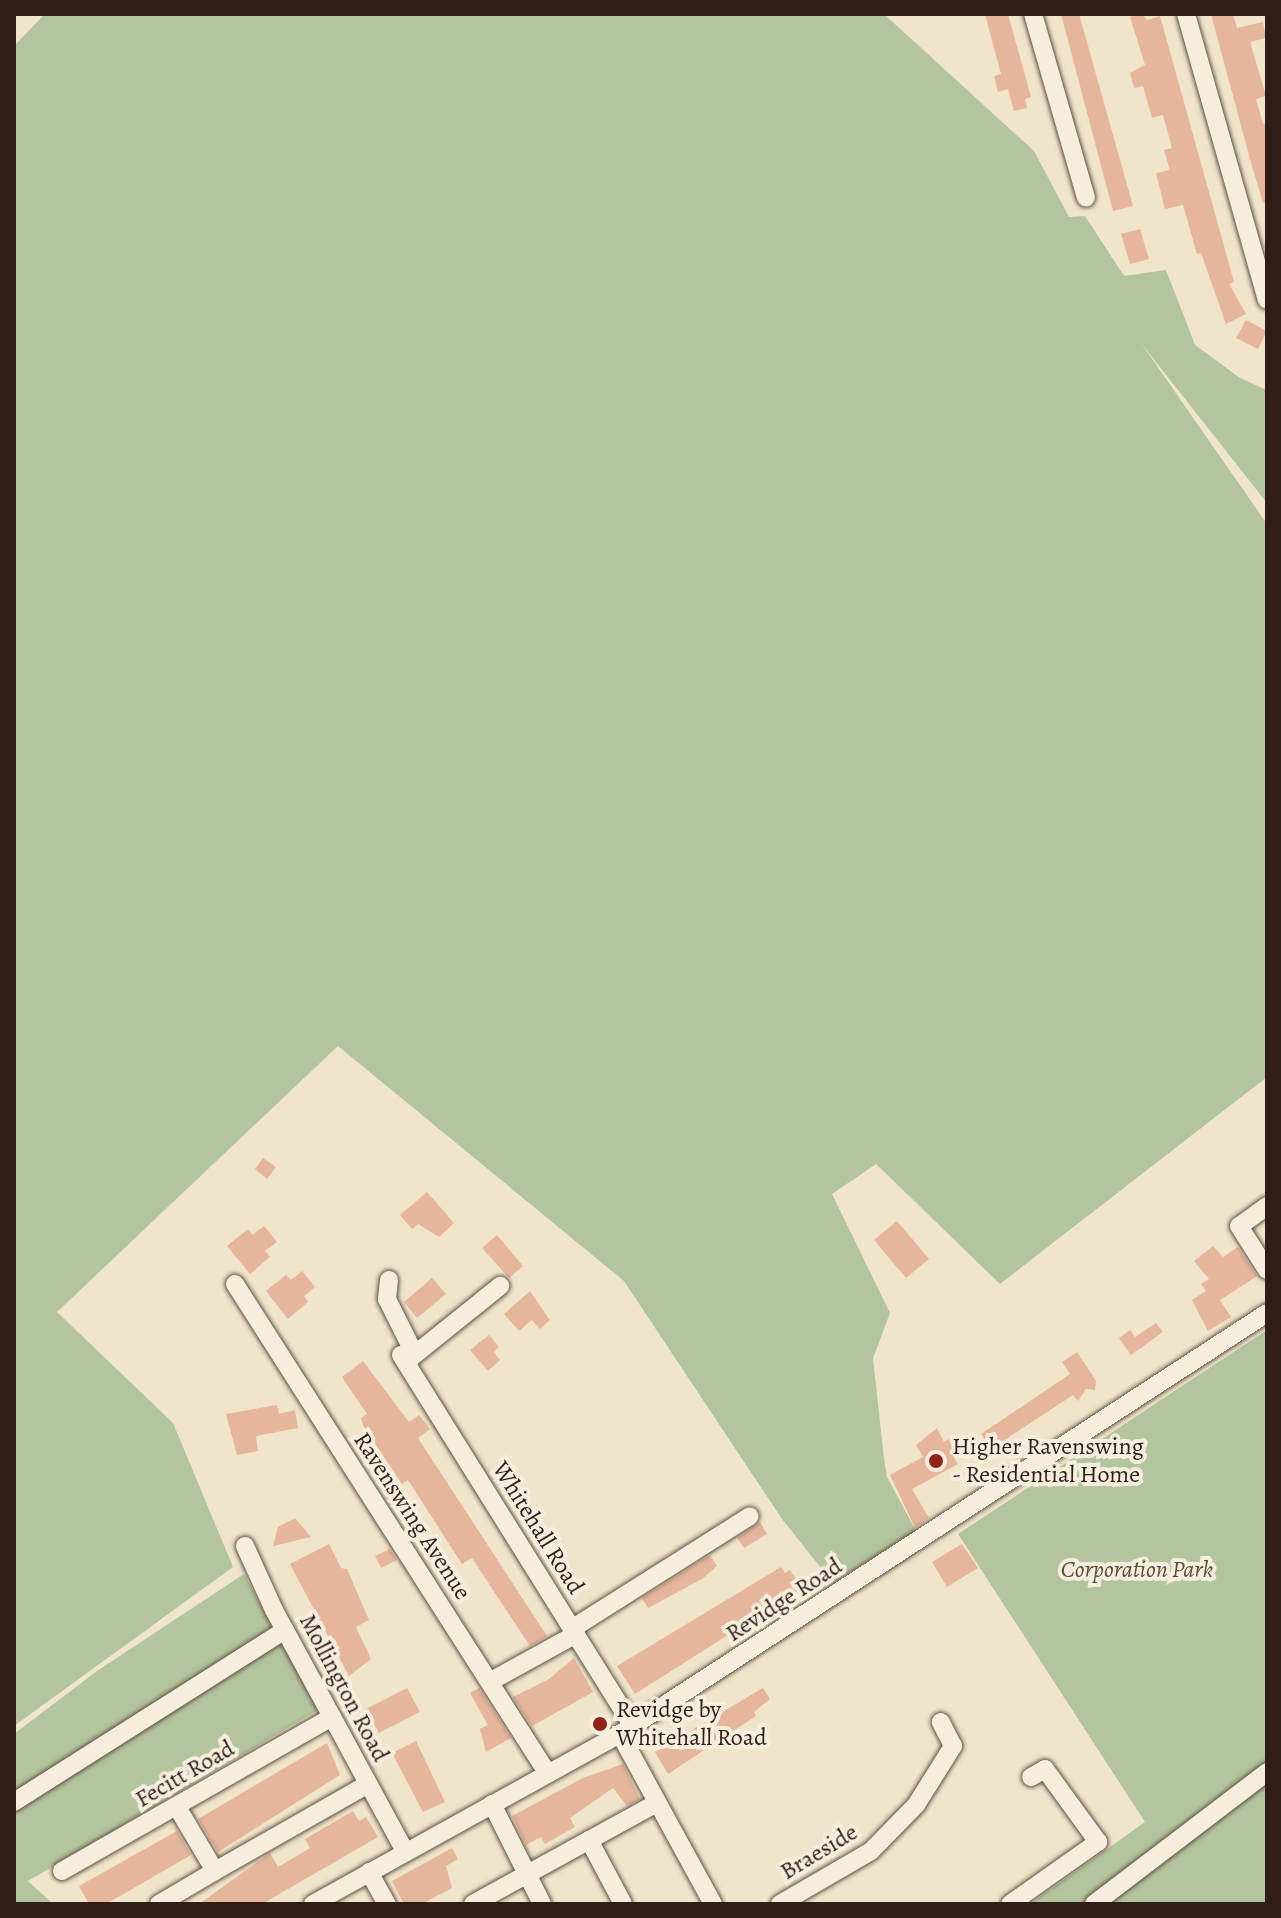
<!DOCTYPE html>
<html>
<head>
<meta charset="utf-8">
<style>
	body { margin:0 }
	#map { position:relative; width:1281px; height:1918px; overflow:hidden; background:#f0e4ca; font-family:Alegreya,serif }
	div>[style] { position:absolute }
	.green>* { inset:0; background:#b3c59c }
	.building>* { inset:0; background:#e5b59c }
	.roads { filter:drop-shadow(0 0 2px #605043) drop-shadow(0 0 2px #605043) }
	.minor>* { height:18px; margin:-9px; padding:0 9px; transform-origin:9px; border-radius:9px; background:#f5eddd }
	.dots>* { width:22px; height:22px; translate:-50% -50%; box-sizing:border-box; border:4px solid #f5eddd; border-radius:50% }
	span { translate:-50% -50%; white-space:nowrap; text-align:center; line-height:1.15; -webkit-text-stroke:8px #f5eddd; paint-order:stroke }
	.poi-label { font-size:24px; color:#301e16 }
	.left { translate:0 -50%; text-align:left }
	.street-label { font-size:24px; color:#301e16 }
	.park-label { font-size:24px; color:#57503e; font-style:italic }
	.frame { position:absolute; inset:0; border:16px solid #301e16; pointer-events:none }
</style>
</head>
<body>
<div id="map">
	<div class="green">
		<i style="clip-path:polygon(45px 14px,884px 14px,1034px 151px,1069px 217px,1085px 216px,1124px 276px,1166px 270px,1195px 345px,1240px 378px,1267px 390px,1267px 503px,1141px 343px,1267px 524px,1267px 1077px,1000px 1284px,876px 1164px,832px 1194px,890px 1313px,873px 1358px,884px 1459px,887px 1477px,916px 1531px,833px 1583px,782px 1519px,624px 1281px,338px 1046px,57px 1312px,173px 1423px,233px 1567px,14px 1726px,14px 46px)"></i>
		<i style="clip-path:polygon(1267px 1330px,1267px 1904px,1030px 1904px,1145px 1822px,958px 1534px)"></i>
		<i style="clip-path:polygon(244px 1574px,318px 1710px,28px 1881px,53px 1904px,14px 1904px,14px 1734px,97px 1671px)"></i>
	</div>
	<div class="building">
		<i style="clip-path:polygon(985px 14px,1008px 14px,1031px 97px,1025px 99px,1027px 108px,1014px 111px,1008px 89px,998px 92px,994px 76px,1001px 74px)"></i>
		<i style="clip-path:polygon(1061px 14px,1079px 14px,1133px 206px,1113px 211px)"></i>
		<i style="clip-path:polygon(1142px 14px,1147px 20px,1160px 16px,1234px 282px,1229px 284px,1246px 314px,1226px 324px,1201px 253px,1197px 254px,1183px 205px,1165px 209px,1156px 173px,1170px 170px,1164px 150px,1172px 148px,1163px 115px,1152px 118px,1143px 86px,1134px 88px,1130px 73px,1145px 65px,1130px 17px)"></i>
		<i style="clip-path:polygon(1211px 14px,1233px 14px,1237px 28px,1263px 22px,1266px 38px,1250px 42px,1266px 96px,1256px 99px,1263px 124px,1267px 123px,1267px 202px,1263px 203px,1250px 159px)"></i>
		<i style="clip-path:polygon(1140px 229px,1149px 259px,1130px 264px,1121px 234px)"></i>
		<i style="clip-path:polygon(1246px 320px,1267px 331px,1258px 349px,1236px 338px)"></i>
		<i style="clip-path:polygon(263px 1158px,276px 1167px,267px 1179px,255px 1169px)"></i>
		<i style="clip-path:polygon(427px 1192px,454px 1223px,439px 1237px,418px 1224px,412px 1229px,400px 1215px)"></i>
		<i style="clip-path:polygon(897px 1221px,929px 1259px,906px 1278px,874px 1240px)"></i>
		<i style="clip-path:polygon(264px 1226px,277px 1242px,265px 1251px,270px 1257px,250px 1274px,227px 1246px,248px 1229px,252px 1235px)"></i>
		<i style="clip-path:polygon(497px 1235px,523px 1266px,509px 1278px,482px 1248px)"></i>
		<i style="clip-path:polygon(1213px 1246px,1223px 1257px,1238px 1247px,1257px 1276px,1220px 1300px,1231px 1317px,1208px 1331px,1192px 1300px,1206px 1291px,1201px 1284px,1209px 1279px,1194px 1261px)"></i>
		<i style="clip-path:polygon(302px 1271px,315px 1287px,304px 1296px,308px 1302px,288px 1319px,266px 1291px,286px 1275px,291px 1280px)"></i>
		<i style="clip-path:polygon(432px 1278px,446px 1294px,417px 1318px,404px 1302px)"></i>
		<i style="clip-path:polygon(530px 1291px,550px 1320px,540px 1329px,532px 1320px,519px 1331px,504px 1314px)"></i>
		<i style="clip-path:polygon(1156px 1323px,1163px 1332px,1131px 1355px,1119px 1338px,1130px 1330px,1135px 1337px)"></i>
		<i style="clip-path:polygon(489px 1335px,499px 1347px,493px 1352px,500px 1360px,488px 1371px,470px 1350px)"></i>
		<i style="clip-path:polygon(1077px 1352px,1096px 1381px,1095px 1390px,1086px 1389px,1078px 1401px,1073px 1395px,991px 1449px,981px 1434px,1070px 1374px,1062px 1362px)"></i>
		<i style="clip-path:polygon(363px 1361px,409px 1422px,419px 1415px,430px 1429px,418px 1438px,547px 1636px,530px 1646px,472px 1558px,462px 1564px,408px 1480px,402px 1484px,363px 1425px,361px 1418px,367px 1414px,342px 1377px)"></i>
		<i style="clip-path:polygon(277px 1405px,279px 1414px,295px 1410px,298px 1428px,256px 1436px,258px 1451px,237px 1455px,226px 1414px)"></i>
		<i style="clip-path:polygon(937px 1428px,944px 1442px,954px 1436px,961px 1449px,952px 1454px,958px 1464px,912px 1489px,929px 1518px,915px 1528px,890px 1475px,923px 1457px,916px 1445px)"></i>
		<i style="clip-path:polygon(295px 1518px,311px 1537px,273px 1546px,278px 1527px)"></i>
		<i style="clip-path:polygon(760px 1522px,767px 1534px,744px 1548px,737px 1538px)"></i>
		<i style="clip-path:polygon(329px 1544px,341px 1568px,347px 1569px,369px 1620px,356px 1627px,371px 1659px,349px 1676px,290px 1564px)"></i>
		<i style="clip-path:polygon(962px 1544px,978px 1568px,947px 1587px,932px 1562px)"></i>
		<i style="clip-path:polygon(390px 1549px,397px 1560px,381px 1568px,375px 1556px)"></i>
		<i style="clip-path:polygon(710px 1555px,717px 1566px,702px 1579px,648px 1608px,642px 1598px)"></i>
		<i style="clip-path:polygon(781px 1567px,785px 1573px,790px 1570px,802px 1588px,635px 1694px,617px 1666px)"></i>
		<i style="clip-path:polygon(574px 1658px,593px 1692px,532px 1726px,513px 1697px,549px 1679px)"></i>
		<i style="clip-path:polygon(407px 1688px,420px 1712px,379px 1733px,366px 1709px)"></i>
		<i style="clip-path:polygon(479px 1688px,511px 1738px,486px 1752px,480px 1729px,488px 1725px,470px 1693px)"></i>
		<i style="clip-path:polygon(763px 1688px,770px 1699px,754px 1712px,756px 1716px,668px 1774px,655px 1752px)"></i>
		<i style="clip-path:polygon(416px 1741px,445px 1802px,423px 1812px,392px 1753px)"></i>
		<i style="clip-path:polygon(327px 1743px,340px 1775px,218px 1852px,198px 1819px)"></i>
		<i style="clip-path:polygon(623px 1764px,640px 1799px,627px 1806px,613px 1788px,570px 1818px,575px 1827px,545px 1844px,541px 1837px,526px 1845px,512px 1816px,583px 1778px)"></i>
		<i style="clip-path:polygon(353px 1811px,359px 1821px,366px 1817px,378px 1837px,262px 1904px,199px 1904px,270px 1853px,278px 1867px,310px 1848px,305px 1839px)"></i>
		<i style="clip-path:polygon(177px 1831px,191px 1855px,106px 1904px,89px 1904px,79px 1886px)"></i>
		<i style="clip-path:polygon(452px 1848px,458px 1859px,446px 1866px,452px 1888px,422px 1904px,404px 1904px,392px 1881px)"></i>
	</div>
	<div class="roads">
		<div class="minor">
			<i style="left:1033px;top:14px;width:191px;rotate:73.9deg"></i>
			<i style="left:1186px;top:14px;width:297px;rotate:74.2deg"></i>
			<i style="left:1267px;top:1206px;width:34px;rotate:144deg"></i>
			<i style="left:1239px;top:1226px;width:52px;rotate:57.5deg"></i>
			<i style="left:389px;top:1280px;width:19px;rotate:96deg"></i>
			<i style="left:387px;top:1299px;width:58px;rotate:63.4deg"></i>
			<i style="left:413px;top:1351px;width:15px;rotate:110deg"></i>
			<i style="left:235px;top:1284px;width:581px;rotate:57.43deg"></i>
			<i style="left:401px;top:1355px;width:438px;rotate:58deg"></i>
			<i style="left:413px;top:1356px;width:112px;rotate:-38.8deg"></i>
			<i style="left:245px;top:1546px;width:70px;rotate:65.6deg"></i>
			<i style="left:274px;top:1610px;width:274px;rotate:61.5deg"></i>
			<i style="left:573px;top:1628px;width:209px;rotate:-32.3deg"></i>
			<i style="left:491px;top:1681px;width:97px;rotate:-28.9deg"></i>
			<i style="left:620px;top:1734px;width:194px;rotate:61.3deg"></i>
			<i style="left:14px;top:1802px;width:321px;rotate:-32.4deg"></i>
			<i style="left:492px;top:1804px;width:112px;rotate:63.4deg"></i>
			<i style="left:589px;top:1840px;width:72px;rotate:62deg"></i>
			<i style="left:62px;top:1871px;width:311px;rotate:-29.7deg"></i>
			<i style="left:215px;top:1871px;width:176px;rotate:-29.6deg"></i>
			<i style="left:369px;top:1872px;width:37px;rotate:61deg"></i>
			<i style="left:159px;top:1904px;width:65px;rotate:-30.5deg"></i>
			<i style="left:215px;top:1871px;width:74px;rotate:-120.7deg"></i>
			<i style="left:313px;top:1904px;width:351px;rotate:-29deg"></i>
			<i style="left:620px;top:1734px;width:772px;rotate:-33.05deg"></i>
			<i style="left:473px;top:1904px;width:210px;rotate:-28.8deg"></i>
			<i style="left:780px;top:1904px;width:105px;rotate:-30.2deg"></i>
			<i style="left:871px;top:1851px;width:64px;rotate:-45.6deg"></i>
			<i style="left:916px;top:1805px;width:70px;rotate:-57.9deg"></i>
			<i style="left:953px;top:1746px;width:27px;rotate:-117deg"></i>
			<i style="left:1010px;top:1904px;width:108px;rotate:-35.2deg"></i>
			<i style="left:1098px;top:1842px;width:90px;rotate:-126deg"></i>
			<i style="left:1045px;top:1769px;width:16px;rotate:150deg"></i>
			<i style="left:1094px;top:1904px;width:218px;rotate:-37.3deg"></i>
		</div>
	</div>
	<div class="dots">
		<i style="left:936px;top:1461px;background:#8f2418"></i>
		<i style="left:600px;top:1724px;background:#8f2418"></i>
	</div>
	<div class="poi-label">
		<span class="left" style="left:952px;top:1461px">Higher Ravenswing<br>- Residential Home</span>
		<span class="left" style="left:616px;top:1724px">Revidge by<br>Whitehall Road</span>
	</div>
	<div class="street-label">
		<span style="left:412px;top:1516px;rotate:57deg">Ravenswing Avenue</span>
		<span style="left:538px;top:1528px;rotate:58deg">Whitehall Road</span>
		<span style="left:784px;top:1600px;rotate:-33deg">Revidge Road</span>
		<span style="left:344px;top:1688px;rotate:62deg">Mollington Road</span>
		<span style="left:185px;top:1774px;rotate:-30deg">Fecitt Road</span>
		<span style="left:819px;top:1852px;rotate:-31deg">Braeside</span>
	</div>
	<div class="park-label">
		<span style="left:1137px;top:1570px">Corporation Park</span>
	</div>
	<div class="frame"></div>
</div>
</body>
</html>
